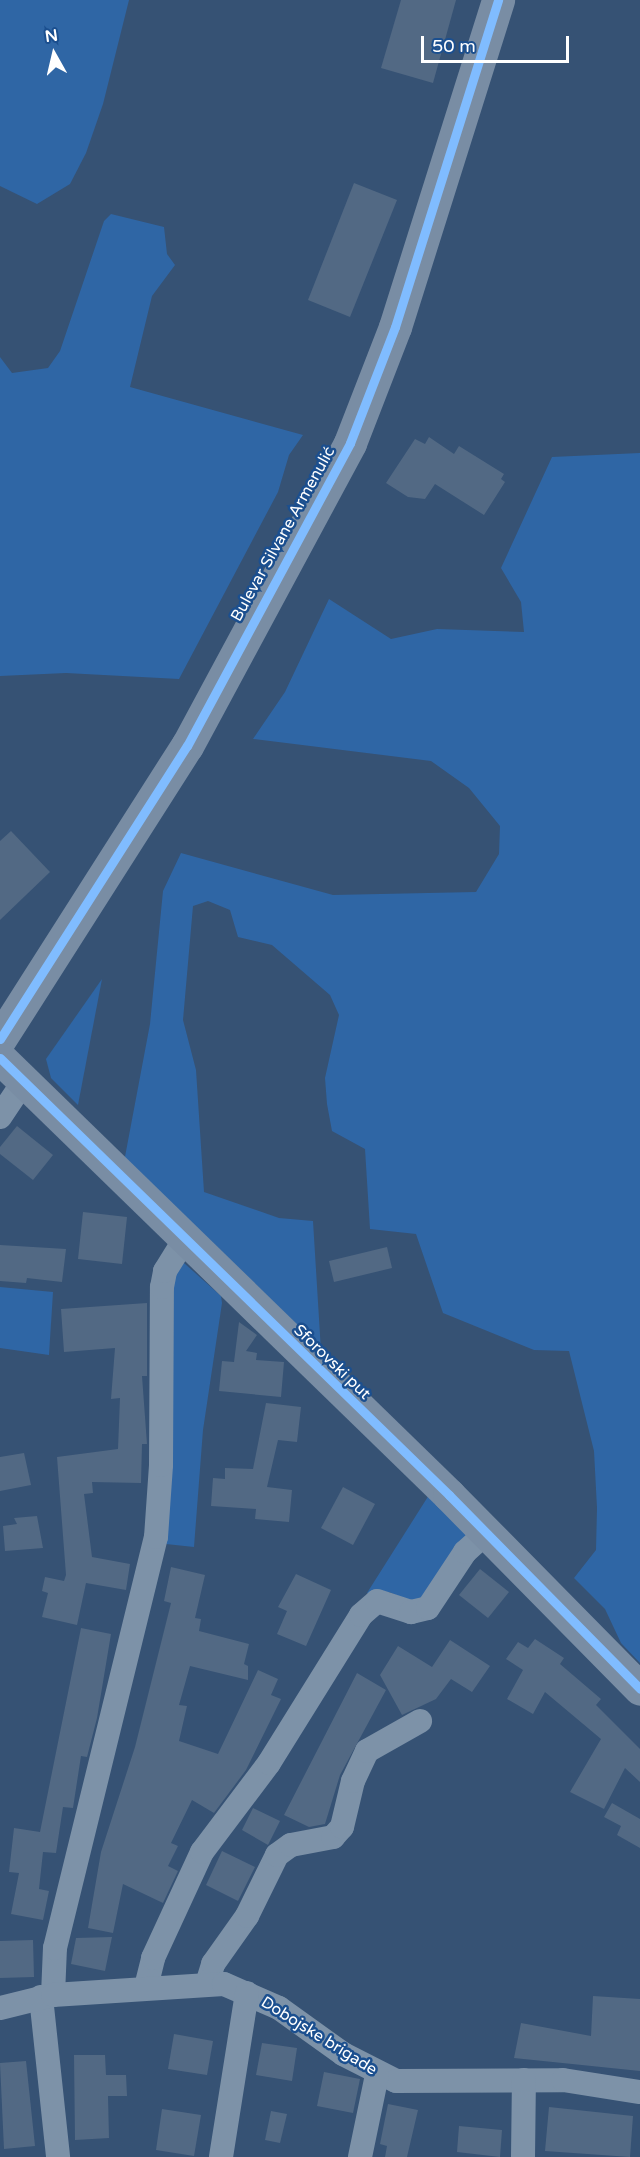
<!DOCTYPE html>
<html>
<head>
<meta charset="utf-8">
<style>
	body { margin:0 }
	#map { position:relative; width:640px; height:2157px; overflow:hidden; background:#365274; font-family:"Varela Round",sans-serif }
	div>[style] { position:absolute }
	.green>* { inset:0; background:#2f66a5 }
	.building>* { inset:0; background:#526984 }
	.street>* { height:24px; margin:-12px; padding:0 12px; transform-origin:12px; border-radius:12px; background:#7d92a8 }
	.secondary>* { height:33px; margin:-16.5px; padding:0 16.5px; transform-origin:16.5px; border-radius:16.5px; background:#798da4 }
	.cycleway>* { height:9px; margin:-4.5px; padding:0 4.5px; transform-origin:4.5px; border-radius:4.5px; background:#80bcff }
	span { translate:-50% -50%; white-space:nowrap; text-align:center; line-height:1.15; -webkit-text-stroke:5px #1b4f8f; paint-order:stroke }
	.street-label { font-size:16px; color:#fff }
	.north { position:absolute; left:24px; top:24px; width:60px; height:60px; -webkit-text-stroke:4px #1b4f8f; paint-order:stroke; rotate:352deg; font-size:16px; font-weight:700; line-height:24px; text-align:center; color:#fff }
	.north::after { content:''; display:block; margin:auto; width:21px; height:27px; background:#fff; clip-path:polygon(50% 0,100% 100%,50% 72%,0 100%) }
	.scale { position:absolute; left:421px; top:36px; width:148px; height:27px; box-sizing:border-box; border:3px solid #fff; border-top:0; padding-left:8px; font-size:18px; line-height:21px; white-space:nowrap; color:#fff; -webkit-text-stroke:4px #1b4f8f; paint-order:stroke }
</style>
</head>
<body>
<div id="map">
	<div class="green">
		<i style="clip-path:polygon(0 0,129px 0,103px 104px,86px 153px,70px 184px,37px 204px,0 186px)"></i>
		<i style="clip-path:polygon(111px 214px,164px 227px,167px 254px,175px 265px,152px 296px,130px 387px,303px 435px,289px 455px,278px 492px,179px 679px,66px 673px,0 676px,0 357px,12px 373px,48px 368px,60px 351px,104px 221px)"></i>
		<i style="clip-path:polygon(640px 453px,640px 1663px,621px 1643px,605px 1609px,574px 1578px,596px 1550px,597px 1508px,594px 1451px,569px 1351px,534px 1350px,443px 1313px,416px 1234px,370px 1229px,365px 1149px,332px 1131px,327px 1104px,325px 1078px,339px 1015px,330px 995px,272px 945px,238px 937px,230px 910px,208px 901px,193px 906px,183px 1020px,196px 1070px,204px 1192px,279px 1218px,313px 1221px,321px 1351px,124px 1162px,150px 1024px,163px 891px,181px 853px,333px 895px,476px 892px,499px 854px,500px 826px,469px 788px,431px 761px,253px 739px,285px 692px,329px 599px,391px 639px,437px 629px,524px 632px,521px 602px,501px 568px,552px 457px)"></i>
		<i style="clip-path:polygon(102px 979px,78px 1105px,51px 1078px,46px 1059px)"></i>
		<i style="clip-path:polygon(184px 1263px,221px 1296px,222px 1303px,203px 1430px,194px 1547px,166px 1544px,170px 1279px)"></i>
		<i style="clip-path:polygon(0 1287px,53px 1292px,49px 1355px,0 1348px)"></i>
		<i style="clip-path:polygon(429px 1495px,470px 1532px,418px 1604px,389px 1592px,367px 1593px)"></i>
	</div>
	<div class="building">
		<i style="clip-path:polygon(401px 0,456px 0,433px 83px,381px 68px)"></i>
		<i style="clip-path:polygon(354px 183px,397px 200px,350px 317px,308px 300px)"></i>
		<i style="clip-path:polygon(429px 437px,454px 454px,459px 446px,504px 474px,501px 479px,505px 482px,484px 515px,435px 484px,425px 499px,408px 497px,386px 483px,415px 439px,425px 444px)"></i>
		<i style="clip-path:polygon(11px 831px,50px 872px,0 920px,0 841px)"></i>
		<i style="clip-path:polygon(17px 1126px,53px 1155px,33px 1180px,0 1154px,0 1147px)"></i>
		<i style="clip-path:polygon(83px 1212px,127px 1217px,122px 1264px,78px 1259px)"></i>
		<i style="clip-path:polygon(0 1245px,66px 1249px,62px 1282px,27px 1278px,26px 1283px,0 1281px)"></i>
		<i style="clip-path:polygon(387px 1247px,392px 1268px,334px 1282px,329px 1261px)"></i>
		<i style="clip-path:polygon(147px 1303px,147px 1376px,142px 1376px,147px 1444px,142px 1444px,141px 1483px,92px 1482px,93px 1493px,84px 1494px,92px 1557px,130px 1564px,126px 1590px,86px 1583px,77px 1625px,42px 1617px,48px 1593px,42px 1591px,45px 1577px,64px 1581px,66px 1575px,57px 1457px,118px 1449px,120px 1398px,111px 1399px,115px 1348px,64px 1352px,61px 1309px)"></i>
		<i style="clip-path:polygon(239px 1322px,257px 1335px,246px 1351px,257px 1353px,256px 1360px,284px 1362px,281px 1397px,219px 1391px,222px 1361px,234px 1362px)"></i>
		<i style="clip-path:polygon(266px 1403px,301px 1407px,297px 1442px,278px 1440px,267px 1487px,292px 1490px,289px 1522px,255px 1519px,256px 1509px,211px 1506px,213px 1478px,225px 1479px,225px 1468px,253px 1469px)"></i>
		<i style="clip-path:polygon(24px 1453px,31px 1485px,0 1491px,0 1457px)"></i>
		<i style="clip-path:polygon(343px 1487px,375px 1504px,353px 1545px,321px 1528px)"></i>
		<i style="clip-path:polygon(37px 1516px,43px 1548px,5px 1551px,3px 1526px,17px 1524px,14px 1518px)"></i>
		<i style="clip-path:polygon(171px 1567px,205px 1575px,195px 1618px,201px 1619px,199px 1631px,249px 1644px,244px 1664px,248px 1666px,248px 1680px,190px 1666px,179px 1705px,187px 1706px,179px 1741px,218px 1754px,258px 1670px,278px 1679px,271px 1695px,281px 1699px,246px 1770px,214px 1813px,192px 1800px,171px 1843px,178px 1846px,168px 1866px,178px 1871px,163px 1903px,123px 1884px,113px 1933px,88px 1928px,101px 1852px,135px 1747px,171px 1603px,164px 1601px)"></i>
		<i style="clip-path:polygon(480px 1569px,509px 1592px,488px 1618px,459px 1595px)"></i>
		<i style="clip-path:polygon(296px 1574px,331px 1590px,306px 1646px,277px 1634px,287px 1611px,278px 1607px)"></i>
		<i style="clip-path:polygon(81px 1628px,111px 1634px,97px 1718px,87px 1757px,81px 1756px,73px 1808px,63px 1807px,56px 1853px,43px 1852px,39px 1889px,49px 1891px,43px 1920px,11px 1914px,19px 1873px,9px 1872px,14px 1828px,40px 1832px)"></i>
		<i style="clip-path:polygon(535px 1639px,564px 1658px,560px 1664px,601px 1699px,596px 1705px,640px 1749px,640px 1782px,625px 1768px,604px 1809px,570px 1792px,601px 1739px,545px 1692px,533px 1714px,507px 1699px,523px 1670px,506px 1659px,518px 1642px,528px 1648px)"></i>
		<i style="clip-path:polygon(450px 1640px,490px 1666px,472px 1692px,451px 1679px,436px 1699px,402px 1715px,380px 1675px,398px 1646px,432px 1667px)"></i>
		<i style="clip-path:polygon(357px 1673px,386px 1690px,340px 1775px,325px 1824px,309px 1827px,284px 1815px)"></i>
		<i style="clip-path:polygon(612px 1803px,640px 1819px,640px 1848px,617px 1835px,621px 1826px,604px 1817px)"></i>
		<i style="clip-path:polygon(253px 1808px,280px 1821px,268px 1845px,242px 1830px)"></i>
		<i style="clip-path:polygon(222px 1851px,255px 1867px,238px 1901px,206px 1885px)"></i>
		<i style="clip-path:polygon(112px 1937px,105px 1971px,71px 1964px,76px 1938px)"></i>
		<i style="clip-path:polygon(33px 1940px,34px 1977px,0 1978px,0 1941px)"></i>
		<i style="clip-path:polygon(593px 1996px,640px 1999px,640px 2071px,514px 2058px,521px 2023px,591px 2036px)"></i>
		<i style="clip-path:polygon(174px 2034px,213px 2041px,207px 2075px,168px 2069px)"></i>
		<i style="clip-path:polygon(262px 2043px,297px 2048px,292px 2081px,256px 2075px)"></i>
		<i style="clip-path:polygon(74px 2055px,105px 2055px,106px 2075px,126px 2075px,127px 2096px,108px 2096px,109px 2138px,75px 2140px)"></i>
		<i style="clip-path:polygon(26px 2061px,35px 2146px,4px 2149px,0 2063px)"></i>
		<i style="clip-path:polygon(324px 2072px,360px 2079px,353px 2113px,317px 2106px)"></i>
		<i style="clip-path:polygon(388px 2104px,418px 2110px,407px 2157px,385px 2157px,387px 2146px,380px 2144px)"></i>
		<i style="clip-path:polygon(549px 2107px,633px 2116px,630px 2157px,545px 2151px)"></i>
		<i style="clip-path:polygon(162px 2109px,201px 2115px,194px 2156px,156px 2150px)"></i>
		<i style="clip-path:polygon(271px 2111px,287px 2114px,280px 2143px,265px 2140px)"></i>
		<i style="clip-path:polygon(459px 2126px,502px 2130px,500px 2157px,457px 2152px)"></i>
	</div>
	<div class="street">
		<i style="left:0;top:1117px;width:43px;rotate:-56.3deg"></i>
		<i style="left:207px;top:1984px;width:21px;rotate:-73deg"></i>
		<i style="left:213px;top:1964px;width:59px;rotate:-54.7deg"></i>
		<i style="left:247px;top:1916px;width:68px;rotate:-63.8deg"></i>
		<i style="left:277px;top:1855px;width:17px;rotate:-36deg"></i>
		<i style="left:291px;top:1845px;width:43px;rotate:-10.8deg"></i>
		<i style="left:333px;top:1837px;width:13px;rotate:-48deg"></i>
		<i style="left:342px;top:1827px;width:47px;rotate:-76.6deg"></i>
		<i style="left:353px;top:1781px;width:33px;rotate:-65deg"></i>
		<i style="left:367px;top:1751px;width:61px;rotate:-29.5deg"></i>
		<i style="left:146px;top:1987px;width:30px;rotate:-76deg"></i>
		<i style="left:153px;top:1958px;width:117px;rotate:-65.2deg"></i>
		<i style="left:202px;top:1852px;width:111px;rotate:-53deg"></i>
		<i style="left:269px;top:1763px;width:174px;rotate:-58.1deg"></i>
		<i style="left:361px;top:1615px;width:21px;rotate:-41deg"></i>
		<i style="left:377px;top:1601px;width:36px;rotate:18deg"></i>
		<i style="left:411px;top:1612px;width:17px;rotate:-13deg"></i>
		<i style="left:428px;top:1608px;width:67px;rotate:-56.5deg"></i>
		<i style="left:465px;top:1552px;width:27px;rotate:-42deg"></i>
		<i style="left:53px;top:1995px;width:47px;rotate:-87.6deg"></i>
		<i style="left:55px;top:1948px;width:423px;rotate:-76.2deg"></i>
		<i style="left:156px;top:1537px;width:72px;rotate:-86deg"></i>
		<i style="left:161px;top:1465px;width:178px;rotate:-89.7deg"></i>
		<i style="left:162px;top:1287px;width:16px;rotate:-79deg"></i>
		<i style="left:165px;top:1271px;width:36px;rotate:-58deg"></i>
		<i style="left:41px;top:1997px;width:161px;rotate:83.9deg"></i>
		<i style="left:0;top:2008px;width:55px;rotate:-13.8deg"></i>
		<i style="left:53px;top:1995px;width:171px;rotate:-3.7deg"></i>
		<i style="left:224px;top:1984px;width:60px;rotate:23.6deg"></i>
		<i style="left:279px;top:2008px;width:79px;rotate:35.7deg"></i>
		<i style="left:343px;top:2054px;width:59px;rotate:27deg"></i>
		<i style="left:396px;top:2081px;width:167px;rotate:-0.3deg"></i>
		<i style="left:563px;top:2080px;width:78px;rotate:8.9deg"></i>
		<i style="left:221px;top:2157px;width:166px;rotate:-81deg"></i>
		<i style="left:360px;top:2157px;width:84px;rotate:-78.3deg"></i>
		<i style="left:523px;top:2157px;width:77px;rotate:-89.3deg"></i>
	</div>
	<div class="secondary">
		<i style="left:0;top:1039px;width:348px;rotate:-57.5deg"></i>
		<i style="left:187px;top:746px;width:344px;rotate:-61.7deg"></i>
		<i style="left:350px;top:443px;width:124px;rotate:-68.8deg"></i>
		<i style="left:395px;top:327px;width:343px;rotate:-72.5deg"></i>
		<i style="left:0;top:1058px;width:627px;rotate:44.22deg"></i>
		<i style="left:449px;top:1495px;width:272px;rotate:45.4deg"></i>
	</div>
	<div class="cycleway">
		<i style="left:0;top:1039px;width:348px;rotate:-57.5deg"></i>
		<i style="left:187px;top:746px;width:344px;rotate:-61.7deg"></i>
		<i style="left:350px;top:443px;width:124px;rotate:-68.8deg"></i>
		<i style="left:395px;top:327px;width:343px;rotate:-72.5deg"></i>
		<i style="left:0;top:1058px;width:627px;rotate:44.22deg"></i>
		<i style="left:449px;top:1495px;width:272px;rotate:45.4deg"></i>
	</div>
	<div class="street-label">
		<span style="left:283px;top:534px;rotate:-61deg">Bulevar Silvane Armenulić</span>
		<span style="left:332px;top:1362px;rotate:44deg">Sforovski put</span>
		<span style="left:319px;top:2036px;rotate:32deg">Dobojske brigade</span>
	</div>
	<div class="north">N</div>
	<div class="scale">50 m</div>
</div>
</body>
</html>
